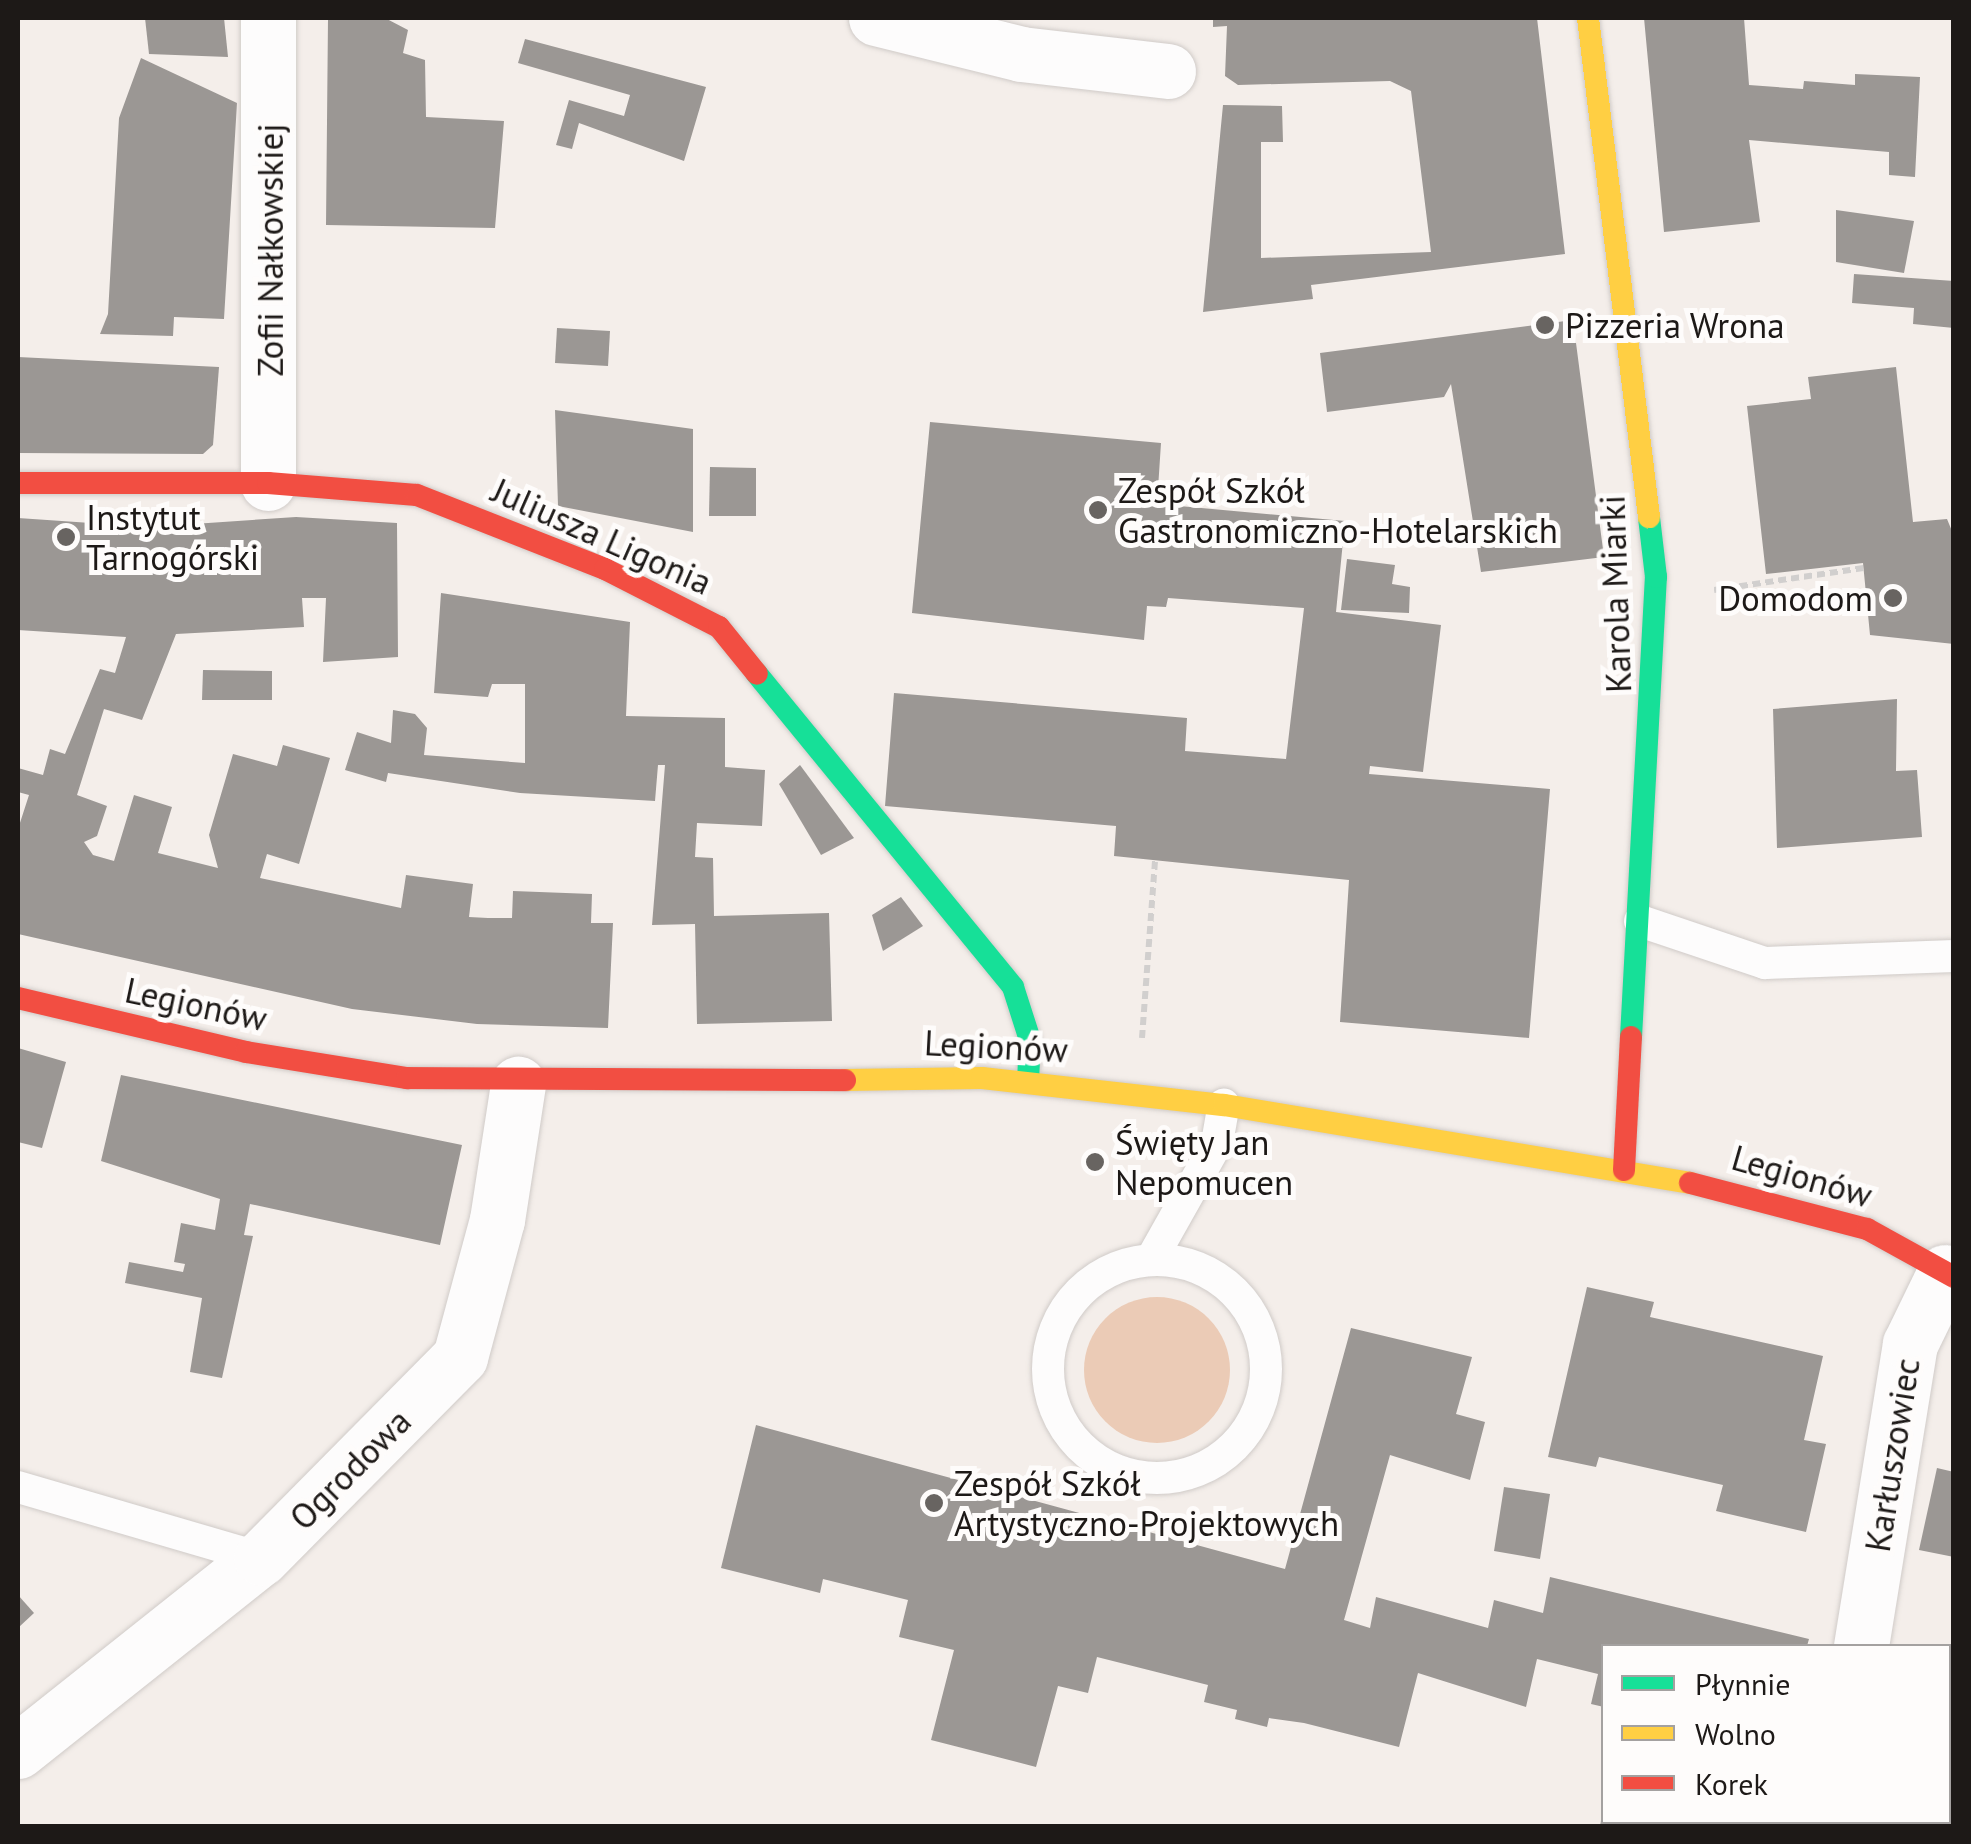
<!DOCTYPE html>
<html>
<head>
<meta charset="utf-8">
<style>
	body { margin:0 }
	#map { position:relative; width:1971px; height:1844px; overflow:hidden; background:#f4eeea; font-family:"PT Sans",sans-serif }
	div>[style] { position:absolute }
	.green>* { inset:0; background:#ebcbb6 }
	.round { border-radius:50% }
	.building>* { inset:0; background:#9b9794 }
	.path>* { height:6px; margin-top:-3px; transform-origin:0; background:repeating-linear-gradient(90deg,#d1cfce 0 8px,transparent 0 13px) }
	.roads { filter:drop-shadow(0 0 2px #d0cbc8) drop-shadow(0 0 2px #d0cbc8) }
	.lane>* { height:32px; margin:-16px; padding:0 16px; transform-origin:16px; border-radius:16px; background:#fdfcfc }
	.lane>.ring { margin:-16px; padding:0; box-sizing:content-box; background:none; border:32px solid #fdfcfc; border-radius:50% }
	.street>* { height:55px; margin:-27.5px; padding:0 27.5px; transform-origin:27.5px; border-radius:27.5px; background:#fdfcfc }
	.fast>* { height:22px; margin:-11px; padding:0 11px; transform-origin:11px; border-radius:11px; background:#16e098 }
	.slow>* { height:22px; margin:-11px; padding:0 11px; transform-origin:11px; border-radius:11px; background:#ffcf43 }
	.jam>* { height:22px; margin:-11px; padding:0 11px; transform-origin:11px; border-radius:11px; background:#f24e42 }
	.dots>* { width:28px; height:28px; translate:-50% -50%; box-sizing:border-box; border:5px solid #fefcfb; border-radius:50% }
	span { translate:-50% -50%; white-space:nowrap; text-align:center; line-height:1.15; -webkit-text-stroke:10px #fefcfb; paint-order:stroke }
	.street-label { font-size:35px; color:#1d1917 }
	.poi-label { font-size:35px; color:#1d1917 }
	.left { translate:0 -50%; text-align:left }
	.right { translate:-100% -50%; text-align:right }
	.frame { position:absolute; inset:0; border:20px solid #1d1917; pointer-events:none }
	.legend { position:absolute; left:1601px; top:1644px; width:350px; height:180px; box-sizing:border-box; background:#fefcfb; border:2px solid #a4a1a0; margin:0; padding:12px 18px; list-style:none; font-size:30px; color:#1d1917 }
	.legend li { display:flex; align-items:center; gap:20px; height:50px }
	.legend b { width:50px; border:2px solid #a4a1a0 }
</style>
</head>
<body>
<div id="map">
	<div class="green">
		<i class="round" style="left:1084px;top:1297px;width:146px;height:146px"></i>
	</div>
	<div class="building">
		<i style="clip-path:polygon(145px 18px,224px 18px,228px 57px,149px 54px)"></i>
		<i style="clip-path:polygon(328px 18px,385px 18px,408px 30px,403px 53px,425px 60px,426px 117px,504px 121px,495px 228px,326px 225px)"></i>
		<i style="clip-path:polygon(1213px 18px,1537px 18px,1565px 254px,1311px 285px,1313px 299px,1203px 312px,1223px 105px,1282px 106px,1283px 142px,1261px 142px,1261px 258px,1431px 252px,1411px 91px,1390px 81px,1238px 85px,1225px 76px,1227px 26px,1213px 27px)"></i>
		<i style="clip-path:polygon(1644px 18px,1744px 18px,1749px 85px,1803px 89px,1804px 81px,1855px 85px,1855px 74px,1920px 77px,1915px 177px,1889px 175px,1889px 152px,1749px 140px,1760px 222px,1664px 232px)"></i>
		<i style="clip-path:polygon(525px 39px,706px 87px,684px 161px,579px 123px,572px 149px,556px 145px,569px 100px,624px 116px,630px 95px,518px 63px)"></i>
		<i style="clip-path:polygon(141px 58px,237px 103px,224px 319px,174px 317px,173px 336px,100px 334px,108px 314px,119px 118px)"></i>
		<i style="clip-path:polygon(1836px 210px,1914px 221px,1904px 273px,1836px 262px)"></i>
		<i style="clip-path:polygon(1854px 274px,1954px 281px,1954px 328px,1913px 324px,1914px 308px,1852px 303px)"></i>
		<i style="clip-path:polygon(1573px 320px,1604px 557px,1481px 572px,1451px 384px,1444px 397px,1327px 412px,1320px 353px)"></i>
		<i style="clip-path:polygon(557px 328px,610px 331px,608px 366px,555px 363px)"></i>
		<i style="clip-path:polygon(18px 357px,219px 367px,213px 445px,203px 454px,18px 453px)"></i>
		<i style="clip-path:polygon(1896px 367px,1913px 522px,1947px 519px,1954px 536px,1954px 644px,1870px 635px,1863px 563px,1766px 574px,1747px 406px,1811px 399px,1808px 377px)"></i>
		<i style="clip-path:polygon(555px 410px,693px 429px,693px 532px,558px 506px)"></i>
		<i style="clip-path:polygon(930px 422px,1161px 443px,1157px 504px,1345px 521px,1336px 612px,1441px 625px,1423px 772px,1370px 766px,1369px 774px,1550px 789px,1529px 1038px,1340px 1022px,1349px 880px,1114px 856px,1116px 826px,885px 806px,894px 693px,1187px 718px,1185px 751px,1286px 759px,1304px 608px,1168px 598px,1166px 607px,1147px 606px,1144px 640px,912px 613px)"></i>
		<i style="clip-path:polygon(710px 467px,756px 468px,756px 516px,709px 516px)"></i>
		<i style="clip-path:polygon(296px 517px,397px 523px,398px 657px,323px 662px,326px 598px,302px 598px,304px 627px,176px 634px,142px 720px,104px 709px,77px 795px,107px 806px,97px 836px,84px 842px,93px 855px,114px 861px,134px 795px,172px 807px,158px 853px,218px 868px,209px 835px,233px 754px,277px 766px,283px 745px,330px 758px,299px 864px,267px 854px,260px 878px,401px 908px,406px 875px,473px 884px,469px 917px,488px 918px,512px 918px,513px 891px,592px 894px,591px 923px,613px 923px,608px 1028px,477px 1024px,352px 1009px,18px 934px,18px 829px,29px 795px,18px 792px,18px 768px,43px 775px,50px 749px,65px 754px,100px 669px,115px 673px,126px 637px,18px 630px,18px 518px,149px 527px)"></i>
		<i style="clip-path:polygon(1347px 559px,1395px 565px,1392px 584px,1410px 587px,1409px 613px,1341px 610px)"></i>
		<i style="clip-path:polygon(441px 593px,630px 622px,626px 716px,725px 718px,725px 767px,765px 770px,762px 826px,697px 823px,695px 857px,713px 858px,714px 916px,829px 913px,832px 1021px,697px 1024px,695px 924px,652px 925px,665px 765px,658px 765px,655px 801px,520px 793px,388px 773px,386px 782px,345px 770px,357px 732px,391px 743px,393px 710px,415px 714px,427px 728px,424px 755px,525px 763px,525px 684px,492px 684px,488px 697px,434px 693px)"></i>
		<i style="clip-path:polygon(203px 670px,272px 671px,272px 700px,202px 700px)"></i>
		<i style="clip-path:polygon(1897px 699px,1896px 771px,1917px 770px,1922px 837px,1777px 848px,1773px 709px)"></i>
		<i style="clip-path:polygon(800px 765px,854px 838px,821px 855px,779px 784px)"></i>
		<i style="clip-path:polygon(901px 897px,923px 926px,883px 951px,872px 915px)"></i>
		<i style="clip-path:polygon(18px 1048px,66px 1062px,42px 1148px,18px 1142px)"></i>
		<i style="clip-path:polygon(121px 1075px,462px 1145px,440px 1245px,250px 1204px,244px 1235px,253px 1236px,222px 1378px,190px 1372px,202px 1298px,125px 1283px,129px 1262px,183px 1272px,185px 1264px,174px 1262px,181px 1223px,215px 1230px,220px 1199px,101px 1161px)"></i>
		<i style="clip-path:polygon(1587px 1287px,1654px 1302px,1650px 1317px,1823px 1356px,1804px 1440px,1826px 1444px,1806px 1532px,1716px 1511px,1723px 1485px,1599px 1457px,1596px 1467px,1548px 1457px)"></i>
		<i style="clip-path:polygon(1351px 1328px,1472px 1357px,1456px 1414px,1485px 1422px,1470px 1480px,1390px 1455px,1344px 1620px,1370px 1628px,1376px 1597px,1488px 1628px,1494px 1600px,1543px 1613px,1550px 1577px,1809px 1639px,1807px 1646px,1604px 1646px,1604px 1707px,1591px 1704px,1598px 1674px,1537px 1659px,1526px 1707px,1418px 1673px,1399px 1747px,1304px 1723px,1269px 1718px,1267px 1727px,1235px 1719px,1237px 1710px,1204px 1702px,1208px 1685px,1097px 1657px,1088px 1693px,1058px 1686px,1036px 1767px,931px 1740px,954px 1650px,899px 1637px,908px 1600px,823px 1579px,820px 1593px,721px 1568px,756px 1425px,1285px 1569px)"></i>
		<i style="clip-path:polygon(1937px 1468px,1954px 1472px,1954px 1557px,1919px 1550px)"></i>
		<i style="clip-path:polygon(1504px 1487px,1550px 1494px,1540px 1559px,1494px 1551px)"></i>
		<i style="clip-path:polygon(18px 1595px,34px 1613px,18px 1628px)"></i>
		<i style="clip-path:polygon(1948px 1714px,1954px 1826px,1913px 1826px,1948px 1822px)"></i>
		<i style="clip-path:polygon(1601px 1821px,1604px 1822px,1761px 1822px,1600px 1826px)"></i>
	</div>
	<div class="path">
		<i style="left:1714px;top:590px;width:151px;rotate:-8.4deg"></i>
		<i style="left:1142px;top:1038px;width:178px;rotate:-85.8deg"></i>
	</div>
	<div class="roads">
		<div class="lane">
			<i style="left:1640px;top:921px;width:132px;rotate:18.6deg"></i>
			<i style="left:1765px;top:963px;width:189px;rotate:-2.1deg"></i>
			<i style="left:1151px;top:1260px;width:134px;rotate:-60.6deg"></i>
			<i style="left:1217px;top:1143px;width:39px;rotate:-80deg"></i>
			<i class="ring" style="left:1048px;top:1260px;width:186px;height:186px"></i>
			<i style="left:18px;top:1487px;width:253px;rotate:16.3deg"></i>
		</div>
		<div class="street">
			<i style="left:876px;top:18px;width:149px;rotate:13.9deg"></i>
			<i style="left:1021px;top:54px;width:148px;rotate:6.6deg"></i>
			<i style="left:268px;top:483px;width:465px;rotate:-90deg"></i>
			<i style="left:1861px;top:1646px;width:306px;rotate:-80.8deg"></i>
			<i style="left:1910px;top:1344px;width:80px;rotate:-64.1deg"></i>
			<i style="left:18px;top:1751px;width:310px;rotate:-38.5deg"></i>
			<i style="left:261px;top:1558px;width:283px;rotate:-45.3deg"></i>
			<i style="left:460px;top:1357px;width:142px;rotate:-74.9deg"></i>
			<i style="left:497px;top:1220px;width:138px;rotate:-81.2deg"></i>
			<i style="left:1832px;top:1826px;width:4px;rotate:-76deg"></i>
		</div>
		<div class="fast">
			<i style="left:757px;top:674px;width:404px;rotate:50.7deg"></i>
			<i style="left:1013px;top:987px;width:56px;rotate:72.2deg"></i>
			<i style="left:1030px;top:1040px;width:41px;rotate:92.8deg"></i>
			<i style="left:1631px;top:1037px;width:461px;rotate:-86.9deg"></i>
			<i style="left:1656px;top:577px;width:60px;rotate:-96.7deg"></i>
		</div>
		<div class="slow">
			<i style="left:1588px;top:18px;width:503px;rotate:83.03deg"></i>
			<i style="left:845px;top:1080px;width:137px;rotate:-0.8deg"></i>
			<i style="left:982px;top:1078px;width:244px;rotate:6.4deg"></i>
			<i style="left:1224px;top:1105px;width:472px;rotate:9.5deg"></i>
		</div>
		<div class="jam">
			<i style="left:18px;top:483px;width:250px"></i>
			<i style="left:268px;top:483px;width:149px;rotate:4.6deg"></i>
			<i style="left:417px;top:495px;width:202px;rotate:21.5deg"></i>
			<i style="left:605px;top:569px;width:128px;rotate:27deg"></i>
			<i style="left:719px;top:627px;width:60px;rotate:51deg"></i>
			<i style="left:18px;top:998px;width:234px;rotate:13.3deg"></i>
			<i style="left:246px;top:1052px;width:163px;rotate:9.2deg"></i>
			<i style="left:407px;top:1078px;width:438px;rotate:0.3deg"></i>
			<i style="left:1624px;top:1170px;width:133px;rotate:-87deg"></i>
			<i style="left:1690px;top:1183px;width:183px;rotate:14.6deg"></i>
			<i style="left:1867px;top:1229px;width:99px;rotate:28.9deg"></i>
		</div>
	</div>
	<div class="dots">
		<i style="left:1545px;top:325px;background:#686461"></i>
		<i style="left:1098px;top:510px;background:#686461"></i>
		<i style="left:66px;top:537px;background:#686461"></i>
		<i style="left:1893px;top:598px;background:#686461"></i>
		<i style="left:1095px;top:1162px;background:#686461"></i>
		<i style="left:934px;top:1503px;background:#686461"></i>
	</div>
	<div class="street-label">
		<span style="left:270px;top:250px;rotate:-90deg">Zofii Nałkowskiej</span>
		<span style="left:602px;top:536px;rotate:24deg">Juliusza Ligonia</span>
		<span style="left:1615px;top:594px;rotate:-92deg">Karola Miarki</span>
		<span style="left:196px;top:1004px;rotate:12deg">Legionów</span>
		<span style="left:996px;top:1046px;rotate:3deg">Legionów</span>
		<span style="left:1802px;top:1176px;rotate:16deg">Legionów</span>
		<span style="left:1892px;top:1455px;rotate:-81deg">Karłuszowiec</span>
		<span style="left:350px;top:1469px;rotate:-45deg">Ogrodowa</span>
	</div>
	<div class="poi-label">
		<span class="left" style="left:1565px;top:325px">Pizzeria Wrona</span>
		<span class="left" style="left:1118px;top:510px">Zespół Szkół<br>Gastronomiczno-Hotelarskich</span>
		<span class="left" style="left:86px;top:537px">Instytut<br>Tarnogórski</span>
		<span class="right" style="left:1873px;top:598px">Domodom</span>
		<span class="left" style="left:1115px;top:1162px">Święty Jan<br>Nepomucen</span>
		<span class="left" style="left:954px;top:1503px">Zespół Szkół<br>Artystyczno-Projektowych</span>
	</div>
	<div class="frame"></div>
	<ul class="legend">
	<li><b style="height:12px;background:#16e098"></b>Płynnie</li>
	<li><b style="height:12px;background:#ffcf43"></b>Wolno</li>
	<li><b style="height:12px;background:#f24e42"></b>Korek</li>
	</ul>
</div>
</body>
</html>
